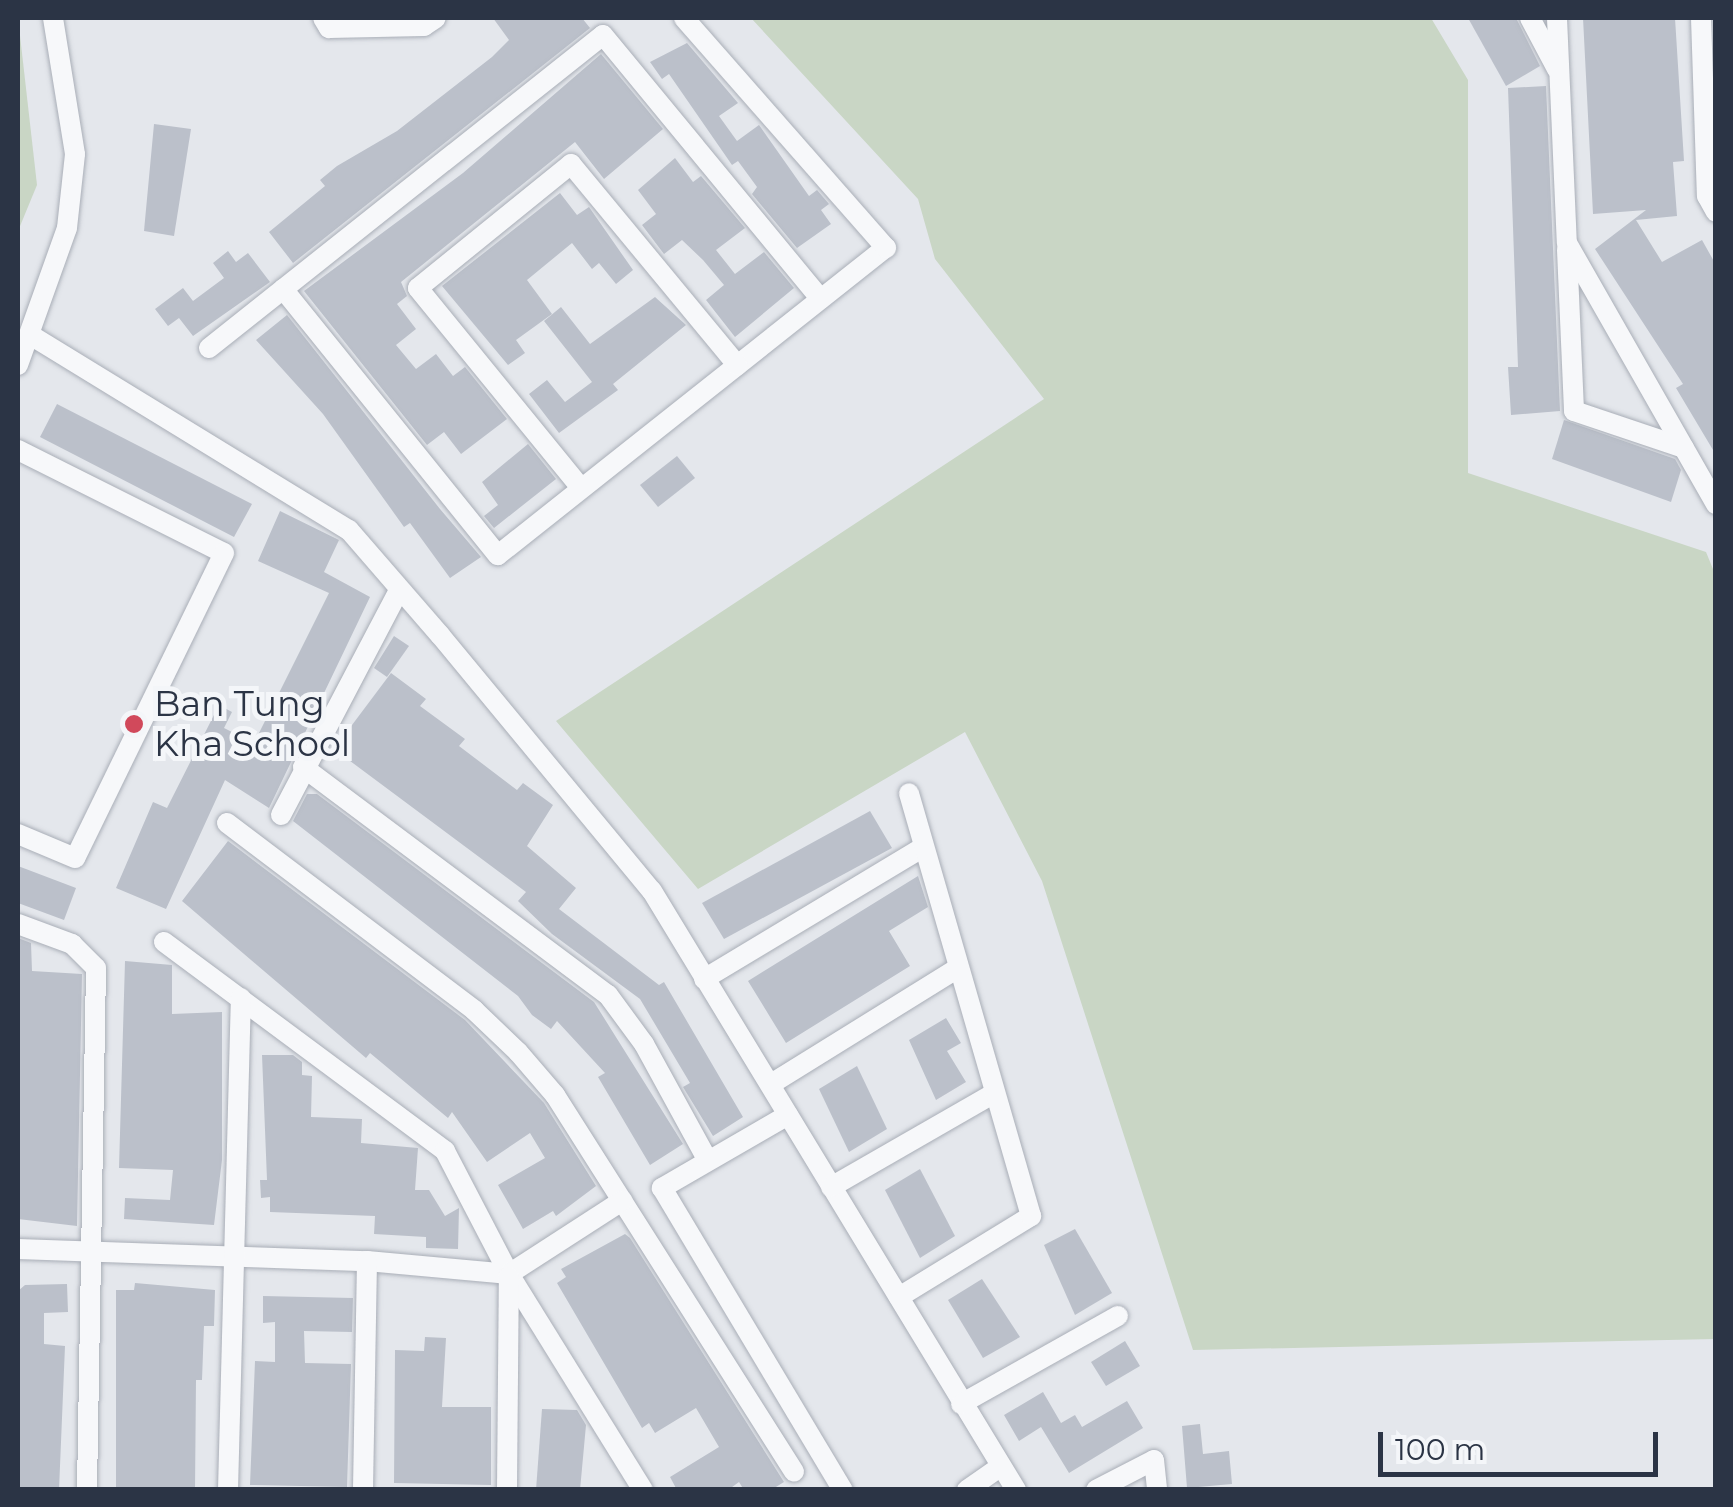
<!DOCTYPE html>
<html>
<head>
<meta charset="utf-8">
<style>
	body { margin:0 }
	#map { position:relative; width:1733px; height:1507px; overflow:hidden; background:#e4e7ec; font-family:Montserrat,sans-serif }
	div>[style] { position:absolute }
	.green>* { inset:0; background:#c9d6c5 }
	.building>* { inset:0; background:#bbc0ca }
	.roads { filter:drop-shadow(0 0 2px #a9aeb7) drop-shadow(0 0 2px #a9aeb7) }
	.minor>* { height:20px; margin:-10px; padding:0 10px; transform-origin:10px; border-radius:10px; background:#f7f8fa }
	.dots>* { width:28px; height:28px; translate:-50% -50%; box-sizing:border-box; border:5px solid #f4f6f9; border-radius:50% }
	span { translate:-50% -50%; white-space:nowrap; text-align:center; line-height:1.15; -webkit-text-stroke:10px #f4f6f9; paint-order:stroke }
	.poi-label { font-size:35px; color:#2b3445 }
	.left { translate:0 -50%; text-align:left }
	.frame { position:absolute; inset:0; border:20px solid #2b3445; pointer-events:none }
	.scale { position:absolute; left:1378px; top:1432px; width:280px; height:45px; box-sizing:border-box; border:5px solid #2b3445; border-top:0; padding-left:12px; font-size:30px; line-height:35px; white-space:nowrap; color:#2b3445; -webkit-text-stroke:8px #f4f6f9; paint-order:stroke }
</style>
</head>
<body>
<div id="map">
	<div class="green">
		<i style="clip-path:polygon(18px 18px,37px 185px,18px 231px)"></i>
		<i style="clip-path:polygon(751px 18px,1431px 18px,1468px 80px,1468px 473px,1706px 552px,1715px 574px,1715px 1339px,1193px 1350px,1042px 881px,965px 732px,698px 889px,556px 721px,1044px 399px,935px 259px,918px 199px)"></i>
	</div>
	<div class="building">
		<i style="clip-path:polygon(493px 18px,582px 18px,590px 28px,293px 263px,269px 232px,325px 186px,320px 180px,337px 166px,397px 131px,492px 57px,509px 40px)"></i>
		<i style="clip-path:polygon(1468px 18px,1516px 18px,1540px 66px,1506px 86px)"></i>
		<i style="clip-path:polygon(1583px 18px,1675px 18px,1684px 161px,1673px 162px,1677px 216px,1636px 220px,1662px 262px,1702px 240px,1716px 265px,1716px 455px,1676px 388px,1683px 384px,1595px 249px,1646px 210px,1593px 214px)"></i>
		<i style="clip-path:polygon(687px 43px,738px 103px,719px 116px,737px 141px,759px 125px,809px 196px,817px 190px,829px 204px,821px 210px,831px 224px,797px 248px,752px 194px,757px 187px,738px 161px,732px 165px,669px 74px,662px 79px,650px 62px)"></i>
		<i style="clip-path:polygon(601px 54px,663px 129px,604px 179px,575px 142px,401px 282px,407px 296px,397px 304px,416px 329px,396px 345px,416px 369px,436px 354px,453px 376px,465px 367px,507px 419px,461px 454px,444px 432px,427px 445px,304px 291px,463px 173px)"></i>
		<i style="clip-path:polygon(1546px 86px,1560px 411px,1511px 415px,1508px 367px,1518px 367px,1508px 88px)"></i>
		<i style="clip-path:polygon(154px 124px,191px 129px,174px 236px,144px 231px)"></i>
		<i style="clip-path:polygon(675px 158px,693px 182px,701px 176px,745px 228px,716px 250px,735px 274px,764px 252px,794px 288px,735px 337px,706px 300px,724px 285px,703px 260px,682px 240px,664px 254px,642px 225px,656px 214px,638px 190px)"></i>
		<i style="clip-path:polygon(560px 193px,577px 215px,589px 207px,633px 270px,616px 284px,599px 263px,592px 269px,572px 243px,527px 280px,552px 314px,516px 340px,525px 353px,508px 365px,442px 286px)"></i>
		<i style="clip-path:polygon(228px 251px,236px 262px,248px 253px,270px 282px,193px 336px,179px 318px,168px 326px,155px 309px,183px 288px,193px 301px,224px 278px,213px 263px)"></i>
		<i style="clip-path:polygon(655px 297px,686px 325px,613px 384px,618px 390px,559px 433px,529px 394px,547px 380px,565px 402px,592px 382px,544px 321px,561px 307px,590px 344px)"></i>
		<i style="clip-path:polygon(287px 315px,440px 509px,481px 557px,450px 578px,410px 523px,404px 527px,323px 414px,256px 340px)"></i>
		<i style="clip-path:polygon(57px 404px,252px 504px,234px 537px,40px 437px)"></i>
		<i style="clip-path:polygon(1564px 420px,1675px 459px,1681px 470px,1671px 502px,1552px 459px)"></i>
		<i style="clip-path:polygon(528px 444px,556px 479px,494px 528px,484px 516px,498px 505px,482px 482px)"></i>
		<i style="clip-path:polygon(677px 456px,695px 478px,658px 507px,640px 485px)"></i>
		<i style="clip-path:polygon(280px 511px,339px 540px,324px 572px,370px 597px,269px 808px,225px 780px,166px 909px,116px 888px,153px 802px,167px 808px,219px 705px,232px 712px,224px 728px,254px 743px,329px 593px,258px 561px)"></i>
		<i style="clip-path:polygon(394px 636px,409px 646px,387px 677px,374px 668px)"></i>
		<i style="clip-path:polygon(391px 673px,426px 699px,420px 706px,465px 739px,459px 746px,517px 790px,523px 783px,553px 805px,527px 846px,576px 888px,559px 909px,659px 985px,664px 982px,743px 1117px,713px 1136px,683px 1087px,690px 1083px,640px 999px,552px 934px,518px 901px,526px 892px,334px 749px)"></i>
		<i style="clip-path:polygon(307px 794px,317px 794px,594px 1002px,683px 1144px,650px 1165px,598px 1077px,605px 1073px,557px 1021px,551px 1029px,532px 1015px,518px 996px,293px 821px)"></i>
		<i style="clip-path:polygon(870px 811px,892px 848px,724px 939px,702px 903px)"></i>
		<i style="clip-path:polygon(228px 841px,465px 1020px,544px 1103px,596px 1186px,556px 1216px,553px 1211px,523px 1229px,498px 1185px,545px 1158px,530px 1133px,487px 1162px,452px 1112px,448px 1118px,370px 1053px,366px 1058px,182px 901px)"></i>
		<i style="clip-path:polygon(18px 866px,76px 888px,64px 920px,18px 903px)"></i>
		<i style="clip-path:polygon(918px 876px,928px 907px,889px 931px,910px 966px,786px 1043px,748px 981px)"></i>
		<i style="clip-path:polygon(18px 938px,31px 943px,32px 971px,82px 974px,77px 1226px,18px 1219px)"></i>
		<i style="clip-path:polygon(125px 961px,172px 965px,172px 1014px,222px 1012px,222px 1160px,214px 1225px,124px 1219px,125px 1198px,170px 1200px,173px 1170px,119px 1168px)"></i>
		<i style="clip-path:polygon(946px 1018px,961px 1043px,947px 1051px,966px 1082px,936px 1100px,909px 1040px)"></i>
		<i style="clip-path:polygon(262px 1055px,293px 1055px,302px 1062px,302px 1075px,312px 1076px,311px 1117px,362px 1119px,361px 1143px,418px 1148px,415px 1190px,429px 1190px,445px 1216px,459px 1208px,458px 1249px,426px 1248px,426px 1237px,374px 1234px,375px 1216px,270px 1212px,270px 1197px,261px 1198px,260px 1180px,267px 1180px)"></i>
		<i style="clip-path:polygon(857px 1066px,887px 1129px,849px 1152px,819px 1089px)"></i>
		<i style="clip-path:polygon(920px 1169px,955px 1236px,920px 1258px,885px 1190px)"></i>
		<i style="clip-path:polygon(1075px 1229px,1112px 1293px,1075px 1315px,1044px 1245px)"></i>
		<i style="clip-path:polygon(625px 1234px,630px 1238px,784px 1482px,771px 1490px,744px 1490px,739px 1482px,728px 1490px,677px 1490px,670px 1477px,719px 1447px,696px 1408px,655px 1433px,649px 1423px,642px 1428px,557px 1283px,566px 1277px,561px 1269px)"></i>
		<i style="clip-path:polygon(982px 1279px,1020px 1337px,983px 1358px,948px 1300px)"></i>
		<i style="clip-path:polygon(135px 1283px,215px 1290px,214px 1326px,204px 1326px,202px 1380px,196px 1380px,195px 1490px,116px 1490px,116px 1290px,134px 1290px)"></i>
		<i style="clip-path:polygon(67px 1284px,68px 1312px,44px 1313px,44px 1344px,65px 1346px,59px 1490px,19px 1490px,18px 1291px,25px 1285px)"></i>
		<i style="clip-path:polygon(263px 1296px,353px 1298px,352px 1332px,304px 1331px,305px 1363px,351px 1364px,347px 1487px,250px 1485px,255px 1361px,275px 1362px,275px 1322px,263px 1323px)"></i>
		<i style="clip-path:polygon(425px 1337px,446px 1338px,442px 1407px,491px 1407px,491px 1485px,394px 1483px,395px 1350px,424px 1351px)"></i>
		<i style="clip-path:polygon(1125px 1341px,1140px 1366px,1106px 1386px,1091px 1362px)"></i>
		<i style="clip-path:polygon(1043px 1392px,1061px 1423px,1075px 1415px,1082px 1427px,1127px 1401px,1143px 1428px,1069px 1473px,1041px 1427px,1019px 1441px,1004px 1415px)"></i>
		<i style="clip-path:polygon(542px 1409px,577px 1410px,586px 1425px,580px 1490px,536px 1490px)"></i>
		<i style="clip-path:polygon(1200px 1424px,1203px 1454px,1229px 1451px,1232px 1484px,1187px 1488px,1182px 1426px)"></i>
	</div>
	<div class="roads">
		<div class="minor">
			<i style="left:323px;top:18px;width:12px;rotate:59deg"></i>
			<i style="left:329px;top:28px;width:95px;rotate:-1.2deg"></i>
			<i style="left:424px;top:26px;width:14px;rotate:-34deg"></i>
			<i style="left:1530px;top:18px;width:58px;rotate:62.1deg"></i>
			<i style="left:1557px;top:18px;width:225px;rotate:87.5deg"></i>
			<i style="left:1567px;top:243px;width:301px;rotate:60.3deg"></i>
			<i style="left:1701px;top:18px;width:178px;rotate:88.1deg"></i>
			<i style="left:1707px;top:196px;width:18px;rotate:61deg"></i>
			<i style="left:1567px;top:250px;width:161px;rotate:87.5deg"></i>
			<i style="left:1574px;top:411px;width:116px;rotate:18.6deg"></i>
			<i style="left:283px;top:289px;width:342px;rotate:51.1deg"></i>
			<i style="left:498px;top:555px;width:495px;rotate:-38.4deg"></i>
			<i style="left:886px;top:248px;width:306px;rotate:-131.3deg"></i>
			<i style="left:32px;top:336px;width:372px;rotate:31.5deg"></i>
			<i style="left:349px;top:530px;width:139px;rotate:49.1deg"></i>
			<i style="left:440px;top:635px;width:332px;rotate:50.4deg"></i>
			<i style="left:652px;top:891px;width:701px;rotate:58.71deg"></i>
			<i style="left:209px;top:348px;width:503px;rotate:-38.46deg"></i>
			<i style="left:603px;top:35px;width:342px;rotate:50.5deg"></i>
			<i style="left:18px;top:365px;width:145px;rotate:-70.3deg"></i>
			<i style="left:67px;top:228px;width:74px;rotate:-83.8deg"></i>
			<i style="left:75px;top:154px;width:138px;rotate:-99.2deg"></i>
			<i style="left:18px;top:450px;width:230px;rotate:26.6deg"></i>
			<i style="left:224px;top:553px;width:339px;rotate:116deg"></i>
			<i style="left:75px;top:858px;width:62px;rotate:-157.2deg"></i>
			<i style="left:581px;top:488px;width:258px;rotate:-129.2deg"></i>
			<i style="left:418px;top:288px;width:197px;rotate:-39deg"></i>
			<i style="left:571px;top:164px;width:261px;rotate:50.4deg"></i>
			<i style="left:303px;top:767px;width:381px;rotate:36.8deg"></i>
			<i style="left:608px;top:995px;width:61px;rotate:53.7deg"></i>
			<i style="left:644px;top:1044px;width:133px;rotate:61.3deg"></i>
			<i style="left:281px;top:815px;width:254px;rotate:-62.3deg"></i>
			<i style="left:227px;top:823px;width:310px;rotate:37.1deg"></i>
			<i style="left:474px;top:1010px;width:61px;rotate:43.7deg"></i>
			<i style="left:518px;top:1052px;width:57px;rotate:49.3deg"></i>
			<i style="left:555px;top:1095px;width:446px;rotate:57.6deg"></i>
			<i style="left:18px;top:924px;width:58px;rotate:20.3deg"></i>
			<i style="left:72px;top:944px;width:34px;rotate:45deg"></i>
			<i style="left:96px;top:968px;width:522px;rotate:90.99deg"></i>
			<i style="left:164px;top:942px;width:350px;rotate:36.6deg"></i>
			<i style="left:445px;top:1151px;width:139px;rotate:62.5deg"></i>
			<i style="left:509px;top:1274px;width:254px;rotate:58.2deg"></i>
			<i style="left:704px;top:979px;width:254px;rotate:-31deg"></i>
			<i style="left:771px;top:1084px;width:220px;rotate:-31.8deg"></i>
			<i style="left:788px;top:1115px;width:146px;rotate:149.9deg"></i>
			<i style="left:662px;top:1188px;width:352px;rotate:59.1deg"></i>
			<i style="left:831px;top:1187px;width:187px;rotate:-29.9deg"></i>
			<i style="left:18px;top:1249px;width:349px;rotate:2deg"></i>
			<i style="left:367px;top:1261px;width:143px;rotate:5.2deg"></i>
			<i style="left:509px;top:1274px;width:135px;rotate:-32.9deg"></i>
			<i style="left:899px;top:1297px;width:155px;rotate:-31.5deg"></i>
			<i style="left:1031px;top:1216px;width:440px;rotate:-106.1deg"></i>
			<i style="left:961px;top:1404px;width:180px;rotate:-29.3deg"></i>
			<i style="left:228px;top:1490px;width:492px;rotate:-88.5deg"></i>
			<i style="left:363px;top:1490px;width:229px;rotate:-89deg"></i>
			<i style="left:507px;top:1490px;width:213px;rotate:-89.5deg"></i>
			<i style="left:967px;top:1490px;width:39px;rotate:-35deg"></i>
			<i style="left:1096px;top:1490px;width:65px;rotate:-27.3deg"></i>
			<i style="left:1154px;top:1460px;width:30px;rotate:84deg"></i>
		</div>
	</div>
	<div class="dots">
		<i style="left:134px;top:724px;background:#d1495b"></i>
	</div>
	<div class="poi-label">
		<span class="left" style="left:154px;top:724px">Ban Tung<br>Kha School</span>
	</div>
	<div class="frame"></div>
	<div class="scale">100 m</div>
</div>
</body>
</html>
